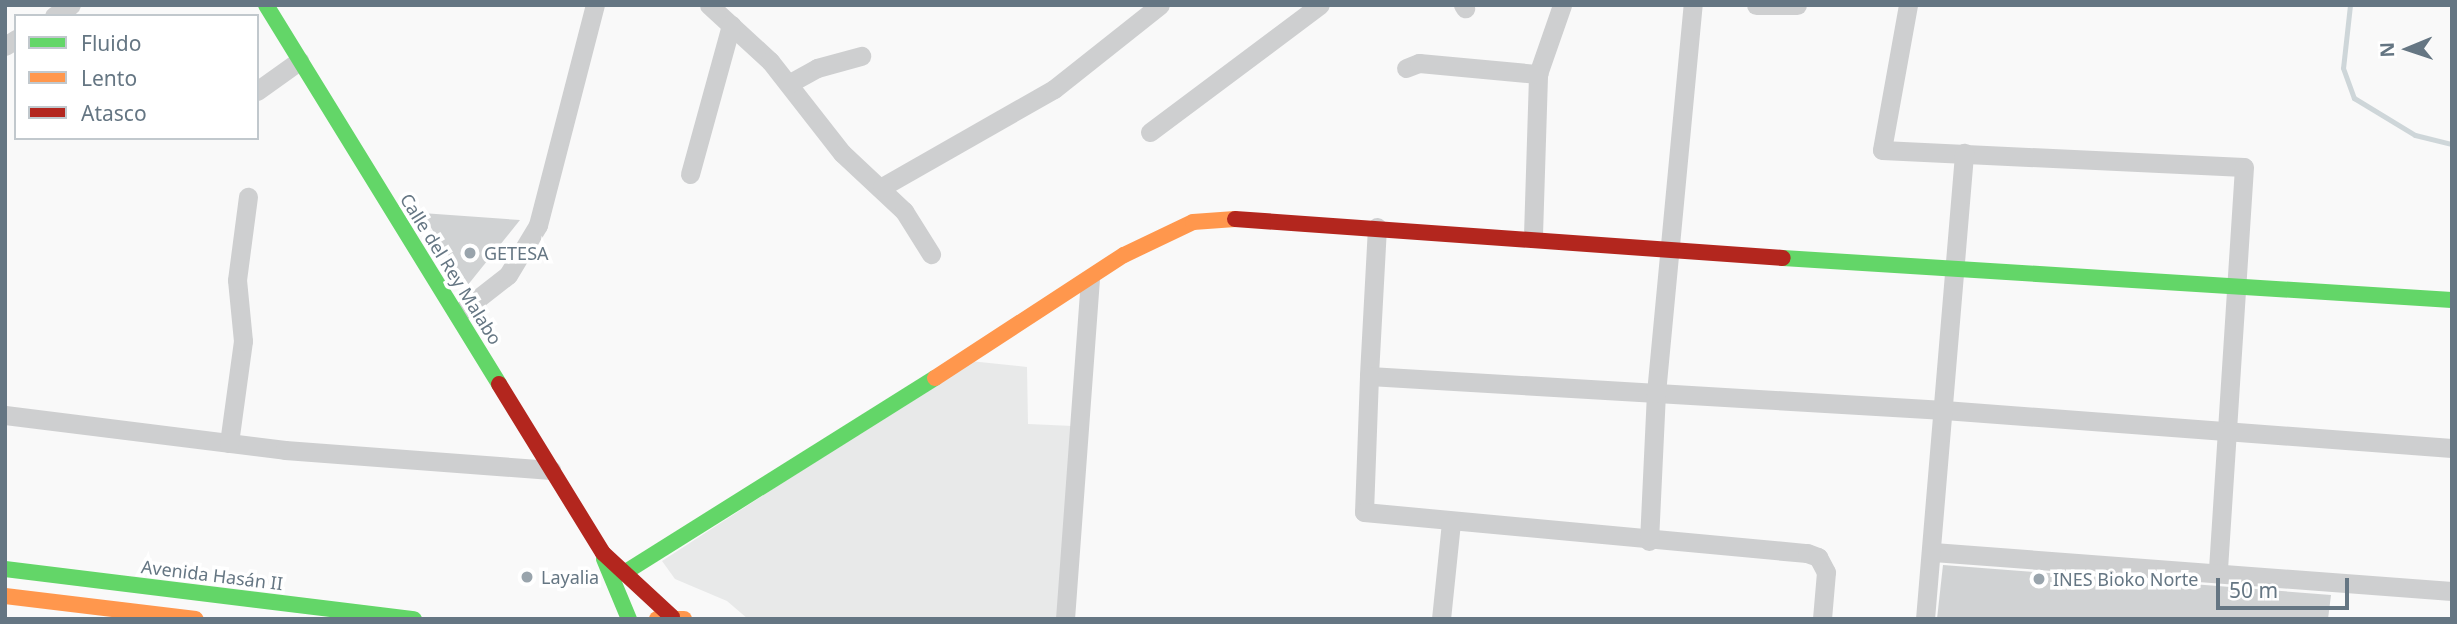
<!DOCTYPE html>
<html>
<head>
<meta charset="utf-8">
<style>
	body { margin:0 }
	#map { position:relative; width:2457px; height:624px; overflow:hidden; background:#f9f9f9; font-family:"Noto Sans",sans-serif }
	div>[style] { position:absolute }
	.built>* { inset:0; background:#e8e9e9 }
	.stream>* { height:5px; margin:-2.5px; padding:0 2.5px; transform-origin:2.5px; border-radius:2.5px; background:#ced6d9 }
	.building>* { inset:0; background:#d0d2d3 }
	.street>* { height:19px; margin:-9.5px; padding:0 9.5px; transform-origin:9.5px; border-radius:9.5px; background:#cecfd0 }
	.fast>* { height:16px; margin:-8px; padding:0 8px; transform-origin:8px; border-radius:8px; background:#63d668 }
	.slow>* { height:16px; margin:-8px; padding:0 8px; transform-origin:8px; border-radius:8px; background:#ff974d }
	.jam>* { height:16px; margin:-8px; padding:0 8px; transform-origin:8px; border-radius:8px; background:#b3261e }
	.dots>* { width:19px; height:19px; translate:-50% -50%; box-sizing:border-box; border:4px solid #fff; border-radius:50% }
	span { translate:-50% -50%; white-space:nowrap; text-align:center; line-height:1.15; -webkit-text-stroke:7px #fff; paint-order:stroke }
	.poi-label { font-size:18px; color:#657683 }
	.left { translate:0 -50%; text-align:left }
	.street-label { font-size:18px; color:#657683 }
	.frame { position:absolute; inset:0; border:7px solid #657683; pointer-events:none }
	.legend { position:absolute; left:14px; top:14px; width:245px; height:126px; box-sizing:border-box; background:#fff; border:2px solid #c1c8cd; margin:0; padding:9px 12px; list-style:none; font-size:21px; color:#657683 }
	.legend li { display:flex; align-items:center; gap:14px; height:35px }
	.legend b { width:35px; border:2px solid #c1c8cd }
	.north { position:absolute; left:2373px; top:14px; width:70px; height:70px; -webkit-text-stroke:5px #fff; paint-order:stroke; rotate:268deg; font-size:19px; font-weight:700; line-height:28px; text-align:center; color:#657683 }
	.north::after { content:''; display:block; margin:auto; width:24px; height:32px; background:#657683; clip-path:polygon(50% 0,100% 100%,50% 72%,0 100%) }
	.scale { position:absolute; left:2216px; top:578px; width:133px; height:32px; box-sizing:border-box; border:4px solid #657683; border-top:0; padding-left:9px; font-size:21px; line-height:24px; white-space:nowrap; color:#657683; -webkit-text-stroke:5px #fff; paint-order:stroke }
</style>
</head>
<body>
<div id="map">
	<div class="built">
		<i style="clip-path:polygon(970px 361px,1027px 367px,1028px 424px,1073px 426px,1058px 619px,748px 619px,727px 601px,675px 579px,662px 561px)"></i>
	</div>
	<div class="stream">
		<i style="left:2350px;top:5px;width:63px;rotate:96.3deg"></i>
		<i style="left:2343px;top:68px;width:32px;rotate:70deg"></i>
		<i style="left:2354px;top:98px;width:71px;rotate:31.2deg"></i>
		<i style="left:2415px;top:135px;width:38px;rotate:14deg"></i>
	</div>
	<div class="building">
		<i style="clip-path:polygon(422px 213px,520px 220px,467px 286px)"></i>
		<i style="clip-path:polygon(1943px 565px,2192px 584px,2331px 595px,2328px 619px,1937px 619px)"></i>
	</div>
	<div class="street">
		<i style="left:709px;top:5px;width:83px;rotate:42.6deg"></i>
		<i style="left:770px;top:61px;width:117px;rotate:52deg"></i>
		<i style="left:842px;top:153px;width:85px;rotate:43.1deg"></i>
		<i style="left:904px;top:211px;width:51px;rotate:57.9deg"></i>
		<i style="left:1463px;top:5px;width:4px;rotate:56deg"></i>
		<i style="left:1756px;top:5px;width:41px"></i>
		<i style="left:1908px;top:5px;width:147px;rotate:100.2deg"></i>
		<i style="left:1882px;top:150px;width:362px;rotate:2.7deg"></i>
		<i style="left:2244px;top:167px;width:407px;rotate:93.7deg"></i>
		<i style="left:54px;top:16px;width:20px;rotate:-33deg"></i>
		<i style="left:5px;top:46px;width:13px;rotate:-32deg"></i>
		<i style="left:1406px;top:68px;width:14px;rotate:-21deg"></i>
		<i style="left:1419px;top:63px;width:120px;rotate:5.3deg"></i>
		<i style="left:790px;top:83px;width:31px;rotate:-29deg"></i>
		<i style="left:817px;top:68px;width:46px;rotate:-15.3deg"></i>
		<i style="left:257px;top:91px;width:52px;rotate:-35.5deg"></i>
		<i style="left:1150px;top:132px;width:212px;rotate:-36.8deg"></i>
		<i style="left:690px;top:174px;width:155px;rotate:-74.6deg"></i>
		<i style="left:882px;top:187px;width:198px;rotate:-29.7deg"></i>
		<i style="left:1054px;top:89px;width:135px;rotate:-38.4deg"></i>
		<i style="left:1377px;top:227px;width:149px;rotate:93.1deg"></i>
		<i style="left:1369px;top:376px;width:576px;rotate:3.38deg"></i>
		<i style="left:1944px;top:410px;width:509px;rotate:4.28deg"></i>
		<i style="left:1533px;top:235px;width:161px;rotate:-88.2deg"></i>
		<i style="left:1538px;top:74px;width:73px;rotate:-70.8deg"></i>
		<i style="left:458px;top:314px;width:63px;rotate:-38deg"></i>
		<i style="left:508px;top:275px;width:58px;rotate:-59deg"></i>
		<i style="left:538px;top:225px;width:227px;rotate:-75.5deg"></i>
		<i style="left:1369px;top:376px;width:136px;rotate:92.1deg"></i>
		<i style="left:1364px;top:512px;width:445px;rotate:5.3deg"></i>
		<i style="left:1807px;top:553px;width:12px;rotate:20deg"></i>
		<i style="left:1818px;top:557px;width:17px;rotate:62deg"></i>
		<i style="left:1826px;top:572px;width:47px;rotate:94.9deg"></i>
		<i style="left:5px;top:415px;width:282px;rotate:7.1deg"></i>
		<i style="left:285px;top:450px;width:267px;rotate:4.3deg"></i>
		<i style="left:229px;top:443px;width:103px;rotate:-82.2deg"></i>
		<i style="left:243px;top:341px;width:61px;rotate:-95.6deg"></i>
		<i style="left:237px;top:280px;width:84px;rotate:-82.5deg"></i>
		<i style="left:1649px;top:541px;width:148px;rotate:-87.3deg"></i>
		<i style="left:1656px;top:393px;width:390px;rotate:-84.6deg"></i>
		<i style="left:1933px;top:552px;width:520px;rotate:4.3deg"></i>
		<i style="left:1065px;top:619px;width:340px;rotate:-85.8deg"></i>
		<i style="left:1441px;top:619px;width:97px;rotate:-84.1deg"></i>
		<i style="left:1925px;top:619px;width:468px;rotate:-85.2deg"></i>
	</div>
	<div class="fast">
		<i style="left:266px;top:5px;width:445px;rotate:58.4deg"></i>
		<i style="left:1783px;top:258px;width:670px;rotate:3.59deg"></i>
		<i style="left:604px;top:559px;width:65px;rotate:67.4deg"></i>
		<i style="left:5px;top:569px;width:412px;rotate:7deg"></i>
		<i style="left:624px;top:573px;width:367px;rotate:-32.1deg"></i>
	</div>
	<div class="slow">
		<i style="left:935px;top:378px;width:225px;rotate:-33.1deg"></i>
		<i style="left:1124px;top:255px;width:76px;rotate:-25.6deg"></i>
		<i style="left:1193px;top:222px;width:42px;rotate:-4.1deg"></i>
		<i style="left:5px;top:596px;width:192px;rotate:6.9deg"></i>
		<i style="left:657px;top:619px;width:27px"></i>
	</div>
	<div class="jam">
		<i style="left:1235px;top:219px;width:549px;rotate:4.07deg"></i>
		<i style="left:499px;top:384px;width:198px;rotate:58.4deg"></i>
		<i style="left:603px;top:553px;width:94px;rotate:42.8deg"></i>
	</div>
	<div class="dots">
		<i style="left:470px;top:253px;background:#99a4ac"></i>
		<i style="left:527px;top:577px;background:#99a4ac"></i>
		<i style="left:2039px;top:579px;background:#99a4ac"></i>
	</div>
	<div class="poi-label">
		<span class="left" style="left:484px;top:253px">GETESA</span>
		<span class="left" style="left:541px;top:577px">Layalia</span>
		<span class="left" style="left:2053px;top:579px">INES Bioko Norte</span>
	</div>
	<div class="street-label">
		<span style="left:451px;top:269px;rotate:58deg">Calle del Rey Malabo</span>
		<span style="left:212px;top:575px;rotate:7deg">Avenida Hasán II</span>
	</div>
	<div class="frame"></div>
	<ul class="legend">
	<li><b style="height:9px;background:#63d668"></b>Fluido</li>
	<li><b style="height:9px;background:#ff974d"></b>Lento</li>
	<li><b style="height:9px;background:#b3261e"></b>Atasco</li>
	</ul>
	<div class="north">N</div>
	<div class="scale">50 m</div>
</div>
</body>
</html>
